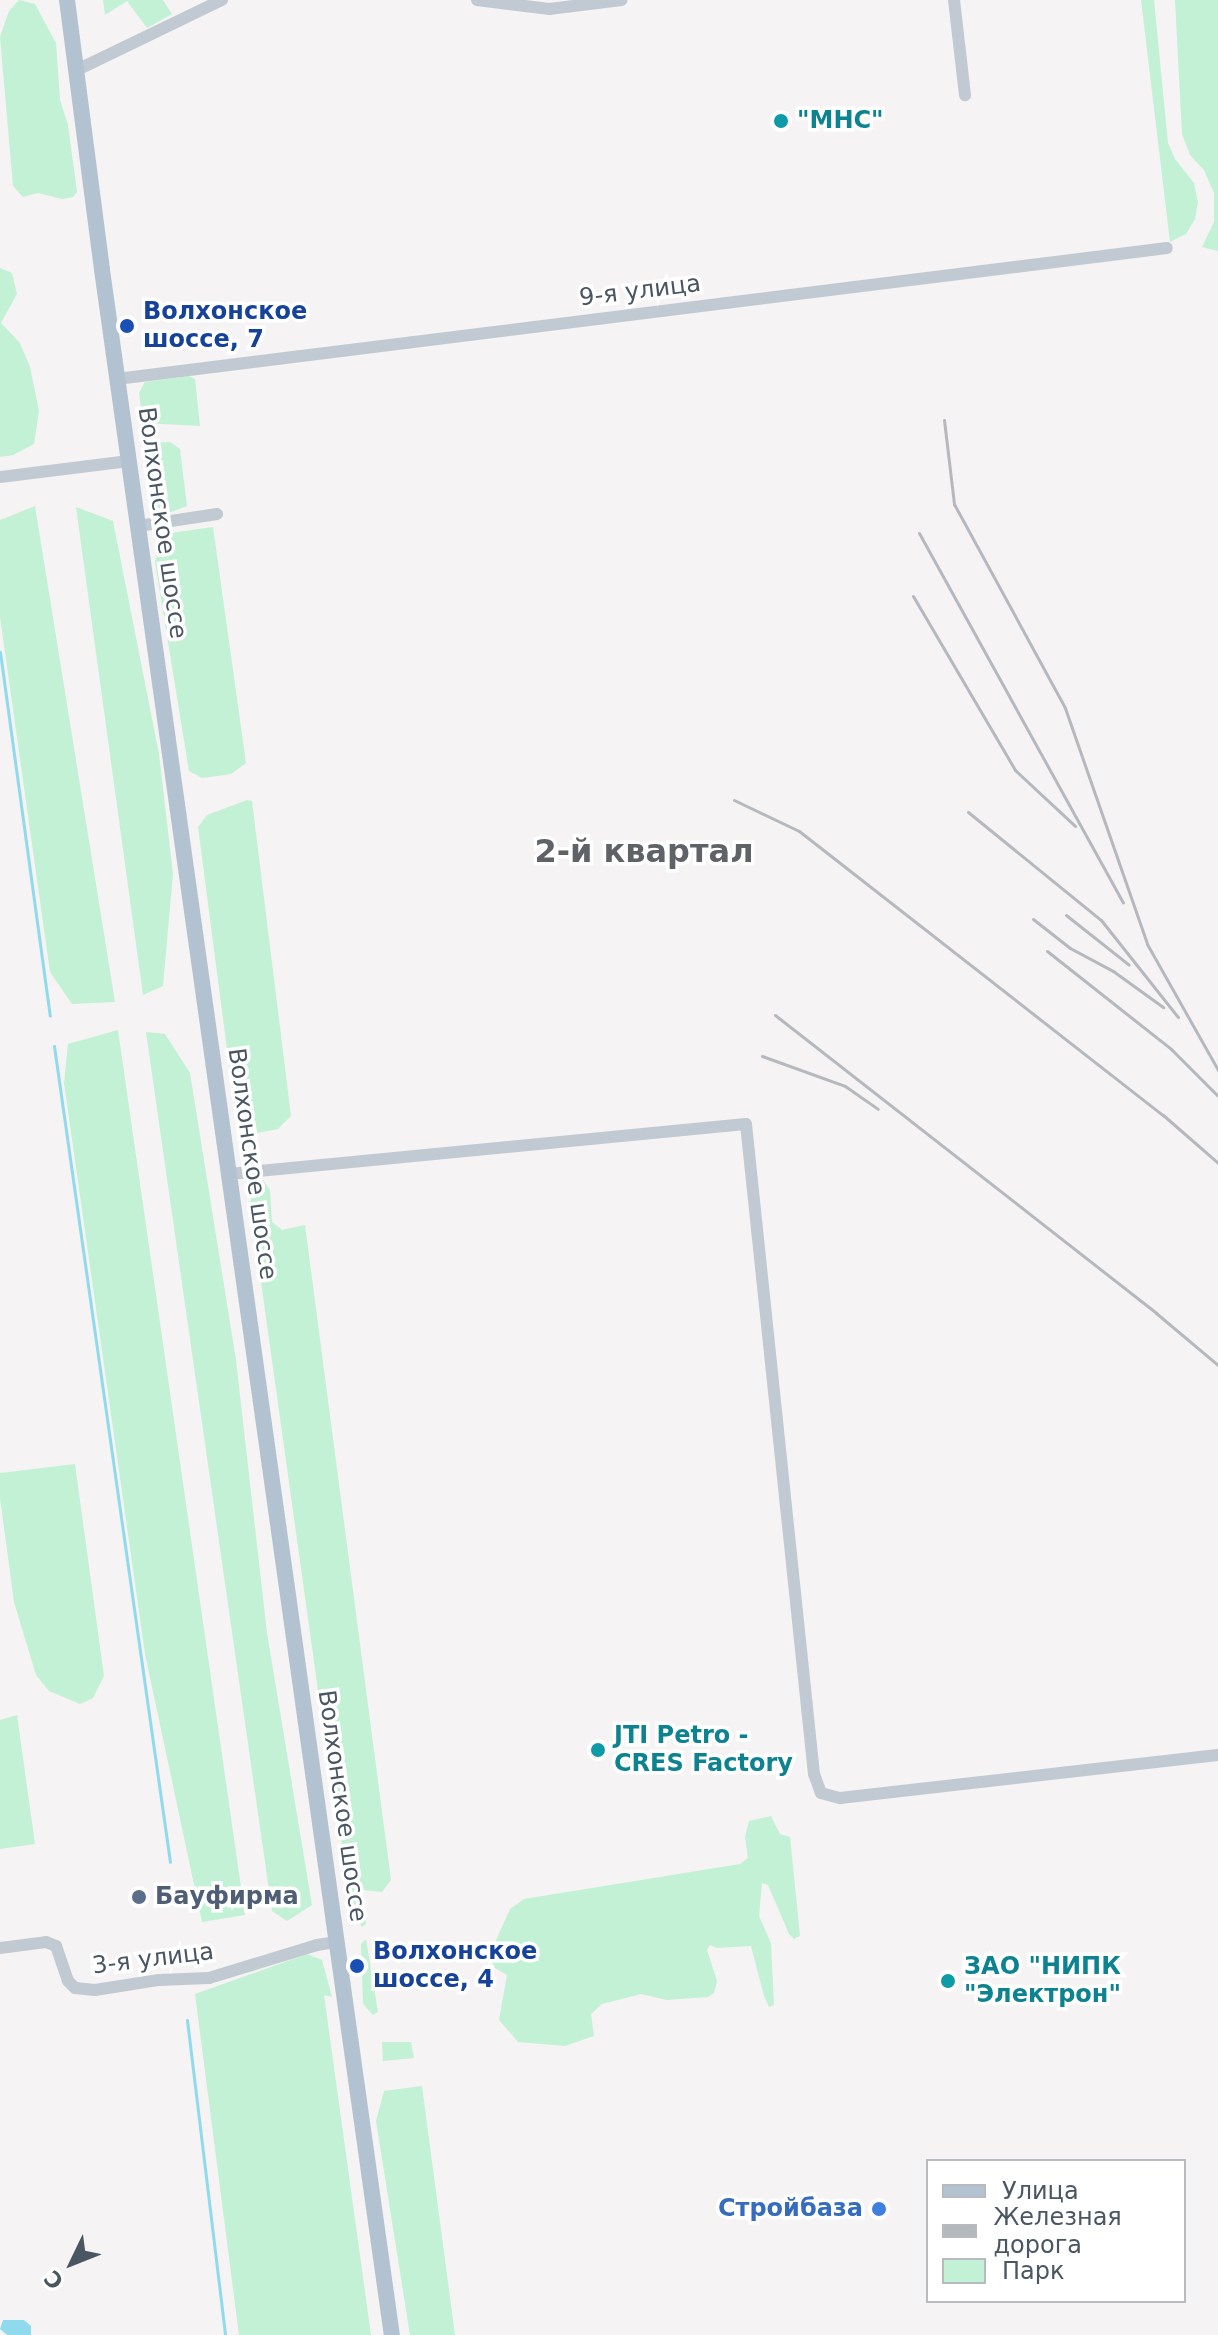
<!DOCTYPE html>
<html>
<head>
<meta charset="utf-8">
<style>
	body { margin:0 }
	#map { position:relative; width:1218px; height:2335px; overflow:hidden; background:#f5f3f3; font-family:"DejaVu Sans",sans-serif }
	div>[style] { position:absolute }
	.green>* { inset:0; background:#c3f1d5 }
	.water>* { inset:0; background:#90daee }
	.stream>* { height:3px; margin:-1.5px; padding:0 1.5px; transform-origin:1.5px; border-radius:1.5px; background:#90daee }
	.minor>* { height:12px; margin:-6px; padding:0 6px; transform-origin:6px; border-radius:6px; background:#c1cad2 }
	.major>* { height:16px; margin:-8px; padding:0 8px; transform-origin:8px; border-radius:8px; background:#b3c2d1 }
	.rail>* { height:3px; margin:-1.5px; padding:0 1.5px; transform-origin:1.5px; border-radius:1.5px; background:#b5b8bd }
	.dots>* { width:22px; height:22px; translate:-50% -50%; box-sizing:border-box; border:4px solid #fff; border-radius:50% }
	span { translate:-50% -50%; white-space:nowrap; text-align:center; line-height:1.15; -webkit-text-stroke:7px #fff; paint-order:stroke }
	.culture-label { font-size:24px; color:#0d838f; font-weight:700 }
	.left { translate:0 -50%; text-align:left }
	.street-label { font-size:24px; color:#4a5661 }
	.transit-label { font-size:24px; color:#164399; font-weight:700 }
	.service-label { font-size:24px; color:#4e5e75; font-weight:700 }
	.shop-label { font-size:24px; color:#366cbe; font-weight:700 }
	.right { translate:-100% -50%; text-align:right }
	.district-label { font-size:32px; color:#5f6368; font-weight:700 }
	.legend { position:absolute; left:926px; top:2159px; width:260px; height:144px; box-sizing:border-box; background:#fff; border:2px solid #b7bbc0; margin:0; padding:10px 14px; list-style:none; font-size:24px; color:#4a5661 }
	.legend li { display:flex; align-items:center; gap:16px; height:40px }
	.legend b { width:40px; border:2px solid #b7bbc0 }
	.north { position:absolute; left:32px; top:2223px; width:80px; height:80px; -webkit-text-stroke:6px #fff; paint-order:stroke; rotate:227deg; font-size:22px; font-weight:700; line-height:32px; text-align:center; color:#4a5661 }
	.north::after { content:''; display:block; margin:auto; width:28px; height:36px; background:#4a5661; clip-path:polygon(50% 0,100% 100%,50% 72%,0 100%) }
</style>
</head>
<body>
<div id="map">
	<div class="green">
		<i style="clip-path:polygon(19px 0,35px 4px,56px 43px,60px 100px,68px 125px,77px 192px,73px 197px,62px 199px,38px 193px,23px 197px,13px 186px,0 37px,9px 11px)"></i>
		<i style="clip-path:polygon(103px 0,163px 0,172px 14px,147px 28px,127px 1px,105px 15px)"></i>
		<i style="clip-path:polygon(1141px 0,1154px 0,1168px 143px,1175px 159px,1194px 183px,1198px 202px,1195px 219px,1186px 234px,1170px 242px)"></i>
		<i style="clip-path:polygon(1175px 0,1218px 0,1218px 251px,1202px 247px,1214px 222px,1214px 193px,1204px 170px,1190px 155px,1182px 134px)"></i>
		<i style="clip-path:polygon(0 268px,12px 273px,17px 294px,1px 323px,20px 343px,30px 367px,39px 411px,34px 444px,13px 455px,0 457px)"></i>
		<i style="clip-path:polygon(189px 376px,195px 379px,200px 426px,143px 423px,139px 393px,145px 382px)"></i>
		<i style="clip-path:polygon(170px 442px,180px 449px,187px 506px,163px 515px,155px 509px,144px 447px,150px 443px)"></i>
		<i style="clip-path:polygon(35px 506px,115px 1002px,72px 1004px,50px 972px,0 617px,0 520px)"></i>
		<i style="clip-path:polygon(76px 507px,113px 521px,159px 754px,173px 874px,163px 986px,143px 995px)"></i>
		<i style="clip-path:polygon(213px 527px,246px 763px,231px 774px,202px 778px,189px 771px,155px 562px,161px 540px,171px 533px)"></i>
		<i style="clip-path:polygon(247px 800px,252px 801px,291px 1116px,278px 1129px,257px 1133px,248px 1129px,234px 1103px,198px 827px,207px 815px)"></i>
		<i style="clip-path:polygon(118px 1030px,245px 1915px,202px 1922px,145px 1654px,64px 1083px,68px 1044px)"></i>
		<i style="clip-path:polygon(146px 1032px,165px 1034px,190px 1073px,236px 1360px,267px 1633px,312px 1905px,287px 1921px,272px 1911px)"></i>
		<i style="clip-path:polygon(263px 1180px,270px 1190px,272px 1222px,282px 1230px,305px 1225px,391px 1880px,382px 1892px,362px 1890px,366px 1924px,362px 1927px,354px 1913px,330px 1776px,250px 1203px,255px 1186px)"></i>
		<i style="clip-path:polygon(75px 1464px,104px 1676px,93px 1698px,80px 1704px,49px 1691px,36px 1675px,14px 1602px,0 1498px,0 1473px)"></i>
		<i style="clip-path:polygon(17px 1715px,35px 1844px,0 1849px,0 1720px)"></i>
		<i style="clip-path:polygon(771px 1816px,780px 1834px,790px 1837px,800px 1936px,794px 1939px,789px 1934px,768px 1885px,762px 1883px,759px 1916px,771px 1943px,774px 2005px,769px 2007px,764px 1996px,751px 1946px,717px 1948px,710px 1945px,707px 1950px,717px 1981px,714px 1993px,708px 1997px,667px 2000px,641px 1994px,602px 2004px,591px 2014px,594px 2036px,565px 2046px,518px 2042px,499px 2020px,507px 1975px,495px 1968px,489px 1956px,510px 1909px,524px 1899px,740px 1864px,748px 1858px,745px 1837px,749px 1821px)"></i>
		<i style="clip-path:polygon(366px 1939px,378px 2012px,373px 2015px,363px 2004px,361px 1944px)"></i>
		<i style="clip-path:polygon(307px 1954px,322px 1960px,332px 1997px,324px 1995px,371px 2335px,239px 2335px,195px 1994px)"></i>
		<i style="clip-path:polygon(382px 2042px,411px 2042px,414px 2058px,383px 2061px)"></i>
		<i style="clip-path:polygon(422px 2086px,455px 2335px,410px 2335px,376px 2121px,384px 2091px)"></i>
	</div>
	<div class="water">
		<i style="clip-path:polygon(24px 2320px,31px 2326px,31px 2335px,7px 2335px,0 2329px,3px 2320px)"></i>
	</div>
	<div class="stream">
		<i style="left:0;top:652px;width:367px;rotate:82.2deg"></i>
		<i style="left:54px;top:1046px;width:824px;rotate:81.91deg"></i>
		<i style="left:187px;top:2020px;width:317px;rotate:83.1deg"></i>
	</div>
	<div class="minor">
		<i style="left:477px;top:0;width:73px;rotate:7.1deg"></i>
		<i style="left:549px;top:9px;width:73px;rotate:-7.1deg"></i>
		<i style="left:954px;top:0;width:96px;rotate:83.4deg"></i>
		<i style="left:77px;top:70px;width:161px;rotate:-25.8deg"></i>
		<i style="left:117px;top:379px;width:1058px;rotate:-7.11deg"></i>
		<i style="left:0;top:477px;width:130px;rotate:-7.1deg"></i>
		<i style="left:138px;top:526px;width:80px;rotate:-8.6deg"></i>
		<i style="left:229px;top:1174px;width:519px;rotate:-5.52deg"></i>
		<i style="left:746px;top:1124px;width:654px;rotate:84.03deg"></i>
		<i style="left:814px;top:1774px;width:20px;rotate:70deg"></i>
		<i style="left:821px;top:1793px;width:20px;rotate:15deg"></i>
		<i style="left:840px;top:1798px;width:380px;rotate:-6.5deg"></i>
		<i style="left:0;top:1948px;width:46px;rotate:-7.4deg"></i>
		<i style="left:46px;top:1942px;width:11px;rotate:22deg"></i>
		<i style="left:56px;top:1946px;width:37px;rotate:71deg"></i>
		<i style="left:68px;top:1981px;width:10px;rotate:45deg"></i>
		<i style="left:75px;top:1988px;width:20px;rotate:6deg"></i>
		<i style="left:95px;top:1990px;width:65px;rotate:-8.9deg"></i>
		<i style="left:159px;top:1980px;width:50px;rotate:-2.3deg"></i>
		<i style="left:209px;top:1978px;width:113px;rotate:-17deg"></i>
		<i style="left:317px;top:1945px;width:20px;rotate:-9deg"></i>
	</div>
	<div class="major">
		<i style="left:67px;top:0;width:272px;rotate:82.6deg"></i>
		<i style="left:102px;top:270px;width:2085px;rotate:82.01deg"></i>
	</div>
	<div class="rail">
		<i style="left:944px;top:420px;width:85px;rotate:83.2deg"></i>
		<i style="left:954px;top:504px;width:232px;rotate:61.4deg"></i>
		<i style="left:1065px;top:708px;width:250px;rotate:70.8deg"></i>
		<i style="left:1147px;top:944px;width:145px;rotate:60.6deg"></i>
		<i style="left:919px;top:533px;width:422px;rotate:61.1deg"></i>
		<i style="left:913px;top:596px;width:202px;rotate:59.6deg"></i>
		<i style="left:1015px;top:770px;width:82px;rotate:43deg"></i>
		<i style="left:734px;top:800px;width:72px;rotate:25.5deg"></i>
		<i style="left:799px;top:831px;width:462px;rotate:38deg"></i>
		<i style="left:1163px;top:1115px;width:73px;rotate:41.1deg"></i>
		<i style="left:968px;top:812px;width:171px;rotate:39.1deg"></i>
		<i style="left:1101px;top:920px;width:124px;rotate:51.6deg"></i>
		<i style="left:1066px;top:915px;width:80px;rotate:38.4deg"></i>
		<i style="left:1033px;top:919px;width:47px;rotate:38.1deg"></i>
		<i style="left:1070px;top:948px;width:49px;rotate:28.1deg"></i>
		<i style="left:1113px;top:971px;width:62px;rotate:35.8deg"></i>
		<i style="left:1047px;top:951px;width:158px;rotate:38.3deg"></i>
		<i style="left:1171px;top:1049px;width:66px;rotate:45deg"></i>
		<i style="left:775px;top:1015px;width:484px;rotate:38deg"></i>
		<i style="left:1156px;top:1313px;width:81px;rotate:40deg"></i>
		<i style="left:762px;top:1056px;width:88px;rotate:19.9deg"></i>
		<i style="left:845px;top:1086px;width:40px;rotate:34.9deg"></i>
	</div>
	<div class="dots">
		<i style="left:781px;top:121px;background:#0f9aa8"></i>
		<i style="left:127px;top:326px;background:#1a4fb4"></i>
		<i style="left:598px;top:1750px;background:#0f9aa8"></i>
		<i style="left:139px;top:1897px;background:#5c6f8a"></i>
		<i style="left:357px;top:1966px;background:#1a4fb4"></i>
		<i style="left:948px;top:1981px;background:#0f9aa8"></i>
		<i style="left:879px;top:2209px;background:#3f7fe0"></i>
	</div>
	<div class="culture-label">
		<span class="left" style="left:797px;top:121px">"МНС"</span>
		<span class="left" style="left:614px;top:1750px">JTI Petro -<br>CRES Factory</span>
		<span class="left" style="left:964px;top:1981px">ЗАО "НИПК<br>"Электрон"</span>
	</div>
	<div class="street-label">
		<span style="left:640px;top:291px;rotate:-7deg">9-я улица</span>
		<span style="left:162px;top:523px;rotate:82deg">Волхонское шоссе</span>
		<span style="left:252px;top:1164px;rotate:82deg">Волхонское шоссе</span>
		<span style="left:342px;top:1806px;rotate:82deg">Волхонское шоссе</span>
		<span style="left:153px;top:1959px;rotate:-7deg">3-я улица</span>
	</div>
	<div class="transit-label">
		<span class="left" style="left:143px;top:326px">Волхонское<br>шоссе, 7</span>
		<span class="left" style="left:373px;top:1966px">Волхонское<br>шоссе, 4</span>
	</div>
	<div class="service-label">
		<span class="left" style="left:155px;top:1897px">Бауфирма</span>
	</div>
	<div class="shop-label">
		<span class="right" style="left:863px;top:2209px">Стройбаза</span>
	</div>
	<div class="district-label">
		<span style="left:644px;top:851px">2-й квартал</span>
	</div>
	<ul class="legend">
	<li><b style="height:10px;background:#b3c2d1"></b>Улица</li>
	<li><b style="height:10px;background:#b5b8bd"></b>Железная дорога</li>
	<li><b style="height:22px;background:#c3f1d5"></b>Парк</li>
	</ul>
	<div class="north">С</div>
</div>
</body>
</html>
